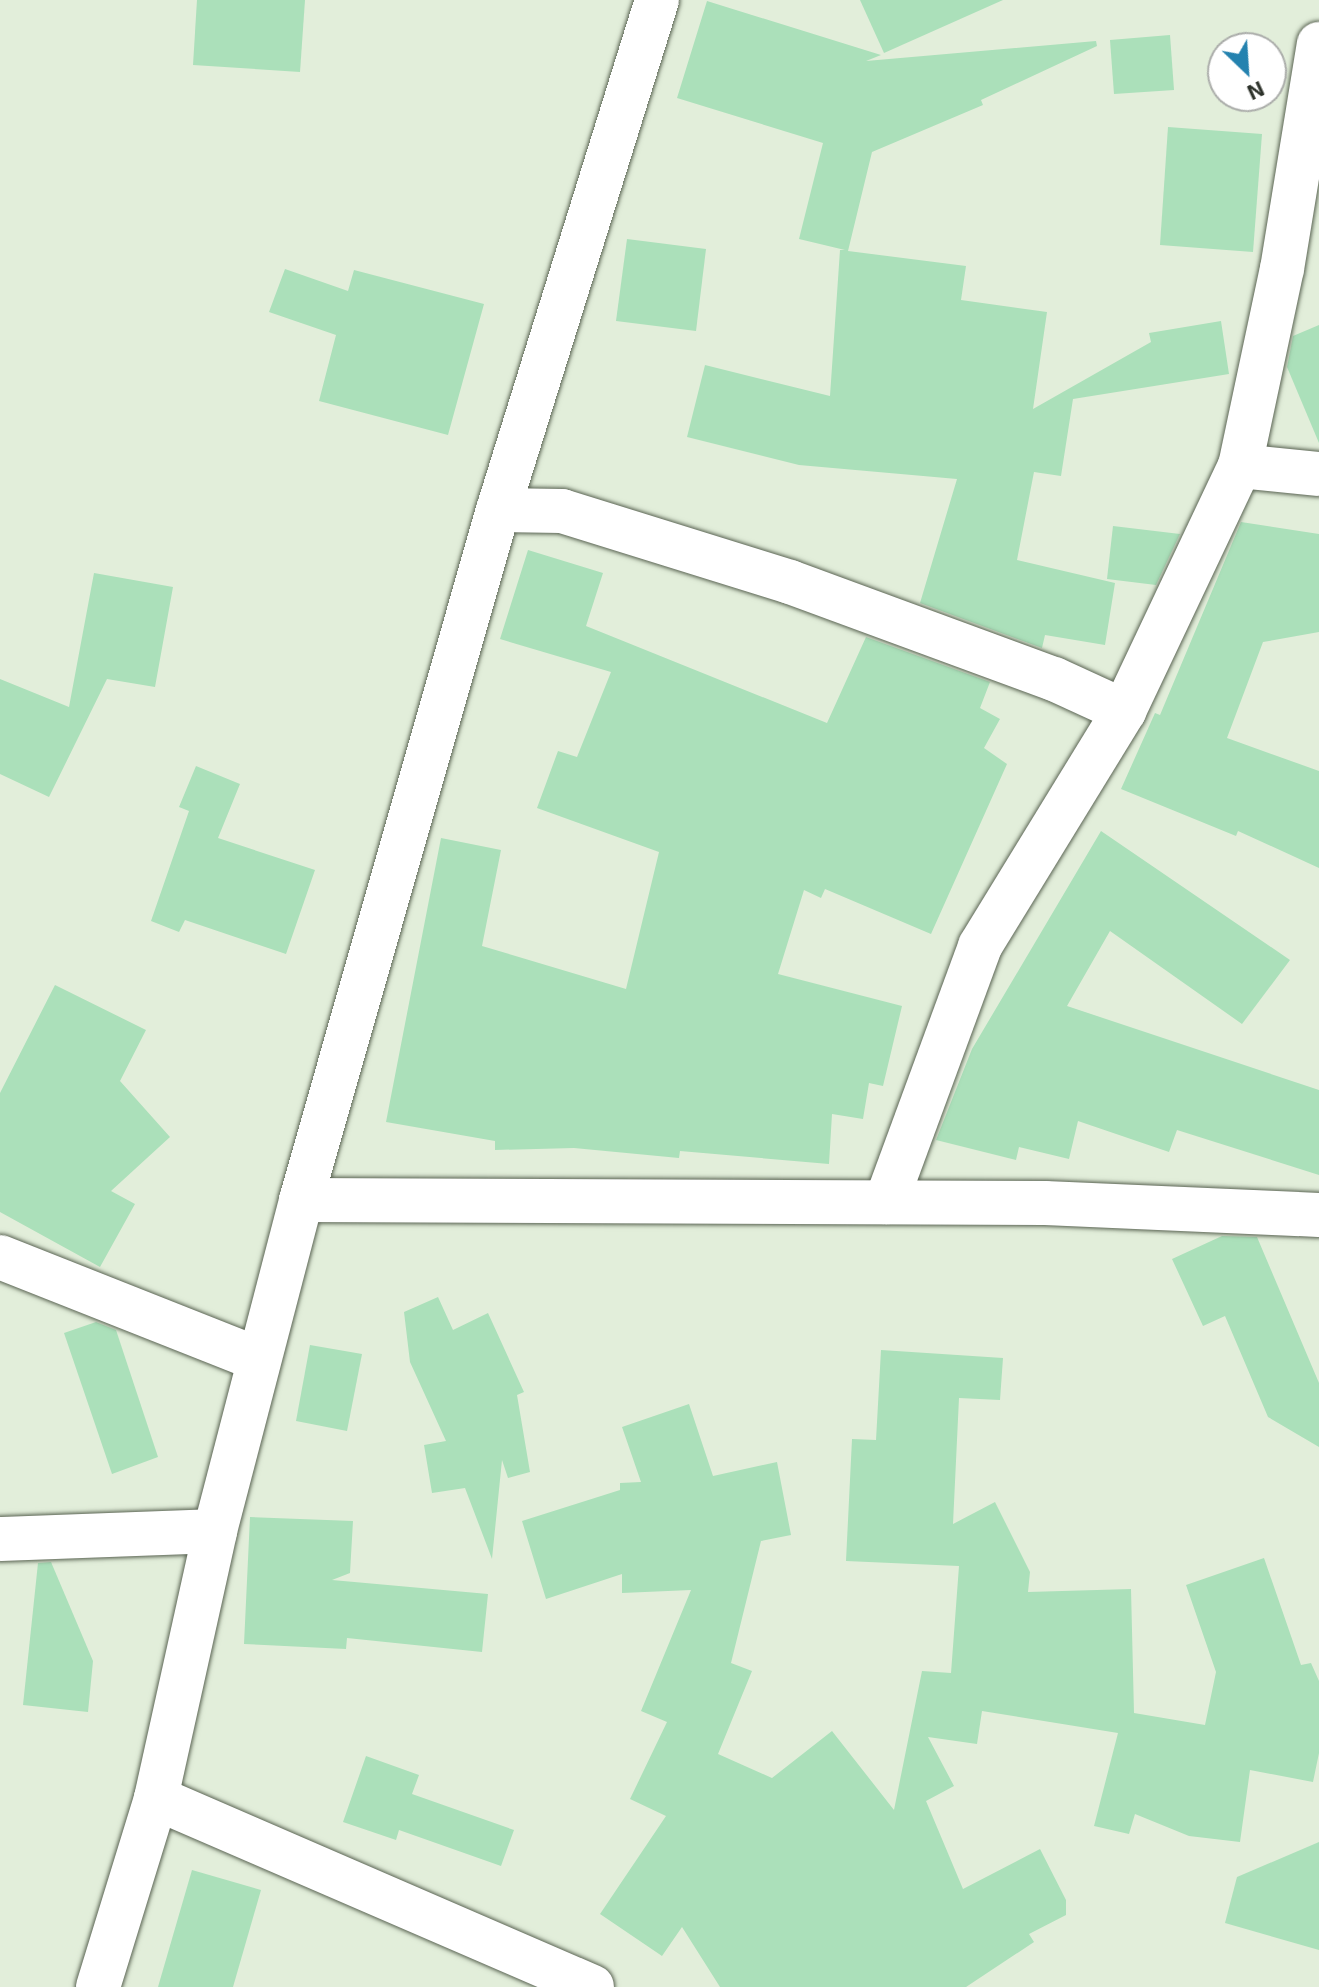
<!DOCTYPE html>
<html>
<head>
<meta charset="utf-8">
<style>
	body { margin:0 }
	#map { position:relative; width:1319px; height:1987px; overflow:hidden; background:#e2eeda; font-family:"Exo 2",sans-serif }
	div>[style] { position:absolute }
	.building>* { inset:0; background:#abe0ba }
	.roads { filter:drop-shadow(0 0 2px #5a6453) drop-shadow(0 0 2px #5a6453) }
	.minor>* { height:44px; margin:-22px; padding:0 22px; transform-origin:22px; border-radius:22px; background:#fff }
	span { translate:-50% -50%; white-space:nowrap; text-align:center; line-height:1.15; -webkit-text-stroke:8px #fff; paint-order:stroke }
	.north { position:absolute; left:1207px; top:32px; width:80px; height:80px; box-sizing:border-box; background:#fff; border:2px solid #abadaa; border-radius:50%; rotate:155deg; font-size:22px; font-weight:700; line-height:32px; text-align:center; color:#2d322a }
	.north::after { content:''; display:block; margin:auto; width:28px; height:36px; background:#2482af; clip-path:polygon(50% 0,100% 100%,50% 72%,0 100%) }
</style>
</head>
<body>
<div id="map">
	<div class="building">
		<i style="clip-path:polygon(197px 0,305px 0,300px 72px,193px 65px)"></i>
		<i style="clip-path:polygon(860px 0,1003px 0,884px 53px)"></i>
		<i style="clip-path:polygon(707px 1px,881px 55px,866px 61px,1096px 41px,1097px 46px,981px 100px,983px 105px,872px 152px,848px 251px,966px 266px,961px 300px,1047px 312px,1033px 409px,1151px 342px,1149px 333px,1221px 321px,1229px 374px,1073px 399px,1061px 476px,1034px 472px,1017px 560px,1115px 583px,1105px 645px,1045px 635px,1042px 648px,920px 603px,957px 479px,799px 465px,687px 437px,705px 365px,830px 396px,840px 250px,845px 250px,799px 239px,823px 143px,677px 98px)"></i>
		<i style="clip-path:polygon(1170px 35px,1174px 90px,1114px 94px,1110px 40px)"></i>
		<i style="clip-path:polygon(1168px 127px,1262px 134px,1253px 252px,1160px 245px)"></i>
		<i style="clip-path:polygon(627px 239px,706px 249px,696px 331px,616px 321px)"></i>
		<i style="clip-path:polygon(285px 269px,348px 291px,354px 270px,484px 304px,448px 435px,319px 401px,336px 335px,269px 312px)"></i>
		<i style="clip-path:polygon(1319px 325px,1319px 443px,1287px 367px,1293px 336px)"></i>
		<i style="clip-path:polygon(1241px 522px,1319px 534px,1319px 632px,1263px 642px,1227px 738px,1319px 771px,1319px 868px,1238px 831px,1236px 836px,1121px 789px,1155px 713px,1160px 715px)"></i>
		<i style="clip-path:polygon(1113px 526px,1180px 534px,1156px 585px,1107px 579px)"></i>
		<i style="clip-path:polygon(528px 550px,603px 573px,586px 626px,827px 723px,866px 637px,990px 682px,980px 708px,1000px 719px,984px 748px,1007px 764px,931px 934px,825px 889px,821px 898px,804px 890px,778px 974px,902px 1006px,883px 1086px,869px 1083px,863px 1119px,832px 1114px,829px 1164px,680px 1151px,679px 1158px,574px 1148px,495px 1150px,495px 1141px,386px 1122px,441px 838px,501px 850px,482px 946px,626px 989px,659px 852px,537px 808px,558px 751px,577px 757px,611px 672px,500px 639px)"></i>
		<i style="clip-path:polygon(94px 573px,173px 587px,155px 687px,107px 679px,49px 797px,0 774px,0 679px,69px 707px)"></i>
		<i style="clip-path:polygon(196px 766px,240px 784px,218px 838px,315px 870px,286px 954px,185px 920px,179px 932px,151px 921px,189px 811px,179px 807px)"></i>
		<i style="clip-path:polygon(1101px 831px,1290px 960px,1242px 1024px,1110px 931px,1067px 1006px,1319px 1090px,1319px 1175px,1177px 1130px,1169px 1152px,1078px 1121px,1069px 1159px,1019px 1147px,1016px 1160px,936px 1140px,972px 1049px)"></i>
		<i style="clip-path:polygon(55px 985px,146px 1030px,120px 1081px,170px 1137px,111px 1191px,135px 1204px,100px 1267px,0 1212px,0 1093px)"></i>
		<i style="clip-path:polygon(1222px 1236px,1257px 1237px,1319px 1383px,1319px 1447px,1268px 1417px,1225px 1316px,1203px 1326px,1172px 1259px)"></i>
		<i style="clip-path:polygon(438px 1297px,453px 1330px,488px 1313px,524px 1392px,517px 1395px,530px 1472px,508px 1478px,502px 1460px,492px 1559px,465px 1488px,432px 1493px,424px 1445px,446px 1441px,410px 1362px,404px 1312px)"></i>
		<i style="clip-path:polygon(96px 1322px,116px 1330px,158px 1457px,112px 1474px,64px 1333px)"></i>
		<i style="clip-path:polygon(310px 1345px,362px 1354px,347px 1431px,296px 1421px)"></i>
		<i style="clip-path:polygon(881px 1350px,1003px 1358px,1000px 1400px,959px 1398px,953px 1524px,995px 1502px,1030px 1572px,1028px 1592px,1131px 1589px,1134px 1713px,1205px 1725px,1216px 1672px,1186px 1585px,1264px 1558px,1301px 1665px,1311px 1663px,1319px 1681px,1319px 1753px,1313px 1782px,1250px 1770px,1240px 1842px,1189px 1836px,1135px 1814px,1129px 1834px,1094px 1826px,1118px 1733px,982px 1711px,977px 1744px,928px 1737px,954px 1786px,926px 1801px,963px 1889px,1040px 1849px,1066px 1900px,1066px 1915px,1029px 1934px,1034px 1942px,966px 1987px,720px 1987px,682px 1927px,662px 1956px,600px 1914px,666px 1816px,630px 1799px,667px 1722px,641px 1711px,691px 1590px,622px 1593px,622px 1574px,546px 1599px,522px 1521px,620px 1490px,620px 1483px,641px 1482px,622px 1427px,689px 1404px,713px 1476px,777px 1462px,791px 1535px,761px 1541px,731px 1663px,752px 1671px,718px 1754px,772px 1778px,832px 1731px,894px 1810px,922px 1671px,951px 1673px,959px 1566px,846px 1561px,852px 1439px,876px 1440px)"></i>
		<i style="clip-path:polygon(250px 1517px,353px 1521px,350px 1573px,332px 1580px,488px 1594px,482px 1652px,347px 1638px,346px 1649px,244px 1644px)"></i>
		<i style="clip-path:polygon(51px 1562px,93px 1661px,88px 1712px,23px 1705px,38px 1563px)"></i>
		<i style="clip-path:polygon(366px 1756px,419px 1775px,412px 1794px,514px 1830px,501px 1866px,399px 1830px,396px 1840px,343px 1822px)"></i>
		<i style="clip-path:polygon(1319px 1842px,1319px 1950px,1225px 1923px,1237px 1877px)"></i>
		<i style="clip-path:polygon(192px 1870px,261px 1890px,233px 1987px,158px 1987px)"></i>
	</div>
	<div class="roads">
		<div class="minor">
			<i style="left:1240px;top:466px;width:79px;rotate:5.8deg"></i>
			<i style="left:498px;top:510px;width:64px;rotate:0.9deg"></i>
			<i style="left:562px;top:511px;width:239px;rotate:17.3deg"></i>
			<i style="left:790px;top:582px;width:281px;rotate:20.2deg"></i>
			<i style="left:1054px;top:679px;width:77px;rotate:24.6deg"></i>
			<i style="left:301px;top:1200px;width:744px;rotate:0.23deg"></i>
			<i style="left:1045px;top:1203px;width:274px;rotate:2.5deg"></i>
			<i style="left:886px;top:1202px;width:273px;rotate:-69.8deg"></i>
			<i style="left:980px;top:946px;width:276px;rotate:-58.5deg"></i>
			<i style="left:1124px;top:711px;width:271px;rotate:-64.7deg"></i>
			<i style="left:1240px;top:466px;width:201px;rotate:-78deg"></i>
			<i style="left:1282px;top:269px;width:228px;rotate:-80.7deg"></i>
			<i style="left:0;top:1257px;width:277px;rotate:21.6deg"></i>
			<i style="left:0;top:1539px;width:215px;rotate:-2.1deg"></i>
			<i style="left:156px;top:1798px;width:475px;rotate:23.4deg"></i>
			<i style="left:98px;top:1987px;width:198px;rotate:-72.9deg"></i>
			<i style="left:156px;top:1798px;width:273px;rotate:-77.5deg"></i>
			<i style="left:215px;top:1531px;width:342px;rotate:-75.4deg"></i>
			<i style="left:301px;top:1200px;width:718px;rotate:-74.07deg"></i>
			<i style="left:498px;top:510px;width:534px;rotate:-72.68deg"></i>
		</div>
	</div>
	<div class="north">N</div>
</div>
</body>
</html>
